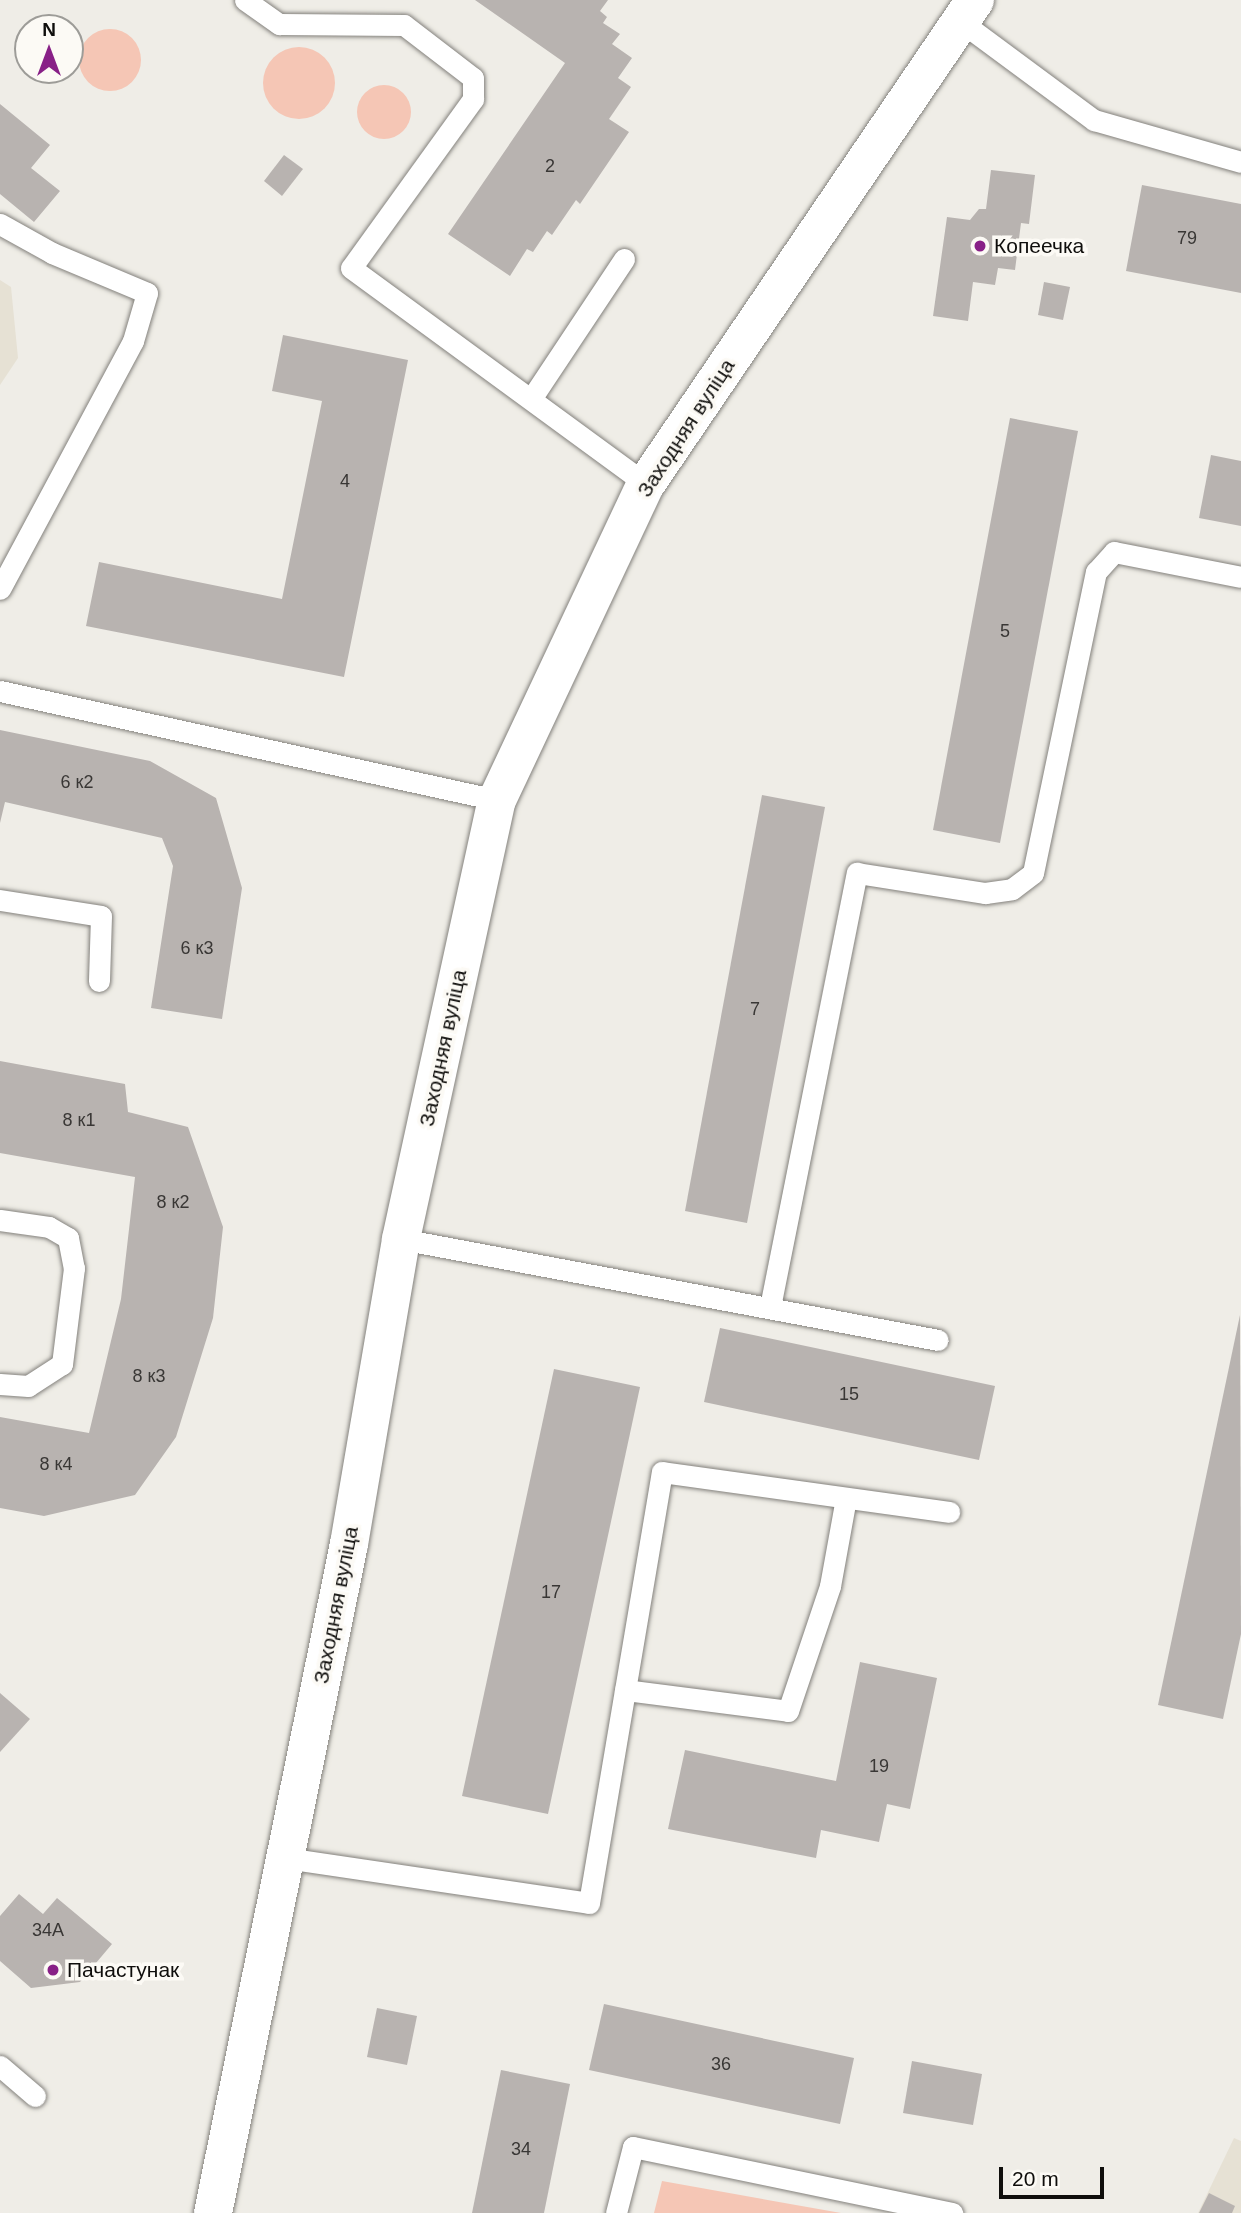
<!DOCTYPE html>
<html>
<head>
<meta charset="utf-8">
<style>
	body { margin:0 }
	#map { position:relative; width:1241px; height:2213px; overflow:hidden; background:#efede7; font-family:Helvetica,sans-serif }
	div>[style] { position:absolute }
	.built>* { inset:0; background:#e6e1d4 }
	.green>* { inset:0; background:#f5c6b5 }
	.round { border-radius:50% }
	.building>* { inset:0; background:#b8b3b0 }
	.roads { filter:drop-shadow(0 0 2px #83817c) drop-shadow(0 0 2px #83817c) }
	.lane>* { height:21px; margin:-10.5px; padding:0 10.5px; transform-origin:10.5px; border-radius:10.5px; background:#fff }
	.secondary>* { height:38px; margin:-19px; padding:0 19px; transform-origin:19px; border-radius:19px; background:#fff }
	.dots>* { width:19px; height:19px; translate:-50% -50%; box-sizing:border-box; border:4px solid #fcfaf5; border-radius:50% }
	span { translate:-50% -50%; white-space:nowrap; text-align:center; line-height:1.15; -webkit-text-stroke:7px #fcfaf5; paint-order:stroke }
	.number-label { font-size:18px; color:#393735 }
	.number-label span { -webkit-text-stroke-width:0 }
	.poi-label { font-size:21px; color:#0f0e0c }
	.left { translate:0 -50%; text-align:left }
	.street-label { font-size:21px; color:#0f0e0c }
	.north { position:absolute; left:14px; top:14px; width:70px; height:70px; box-sizing:border-box; background:#fcfaf5; border:2px solid #9d9c98; border-radius:50%; rotate:0deg; font-size:19px; font-weight:700; line-height:28px; text-align:center; color:#0f0e0c }
	.north::after { content:''; display:block; margin:auto; width:24px; height:32px; background:#882087; clip-path:polygon(50% 0,100% 100%,50% 72%,0 100%) }
	.scale { position:absolute; left:999px; top:2167px; width:105px; height:32px; box-sizing:border-box; border:4px solid #0f0e0c; border-top:0; padding-left:9px; font-size:21px; line-height:24px; white-space:nowrap; color:#0f0e0c; -webkit-text-stroke:5px #fcfaf5; paint-order:stroke }
</style>
</head>
<body>
<div id="map">
	<div class="built">
		<i style="clip-path:polygon(0 280px,11px 287px,18px 358px,0 385px)"></i>
		<i style="clip-path:polygon(1234px 2138px,1241px 2141px,1241px 2213px,1198px 2213px)"></i>
	</div>
	<div class="green">
		<i class="round" style="left:79px;top:29px;width:62px;height:62px"></i>
		<i class="round" style="left:263px;top:47px;width:72px;height:72px"></i>
		<i class="round" style="left:357px;top:85px;width:54px;height:54px"></i>
		<i style="clip-path:polygon(662px 2181px,841px 2213px,654px 2213px)"></i>
	</div>
	<div class="building">
		<i style="clip-path:polygon(475px 0,608px 0,600px 11px,607px 17px,603px 23px,620px 34px,612px 44px,632px 58px,618px 78px,631px 87px,609px 119px,629px 132px,580px 204px,576px 200px,552px 235px,547px 231px,533px 252px,527px 249px,510px 276px,448px 234px,565px 63px)"></i>
		<i style="clip-path:polygon(0 104px,50px 145px,31px 168px,60px 191px,34px 222px,0 194px)"></i>
		<i style="clip-path:polygon(284px 155px,303px 169px,282px 196px,264px 181px)"></i>
		<i style="clip-path:polygon(991px 170px,1035px 175px,1029px 224px,1021px 223px,1015px 270px,998px 268px,995px 285px,973px 282px,968px 321px,933px 316px,947px 217px,970px 220px,979px 209px,986px 209px)"></i>
		<i style="clip-path:polygon(1142px 185px,1241px 204px,1241px 293px,1126px 271px)"></i>
		<i style="clip-path:polygon(1044px 282px,1070px 287px,1063px 320px,1038px 315px)"></i>
		<i style="clip-path:polygon(283px 335px,408px 360px,344px 677px,86px 626px,99px 562px,282px 599px,322px 401px,272px 391px)"></i>
		<i style="clip-path:polygon(1010px 418px,1078px 431px,1000px 843px,933px 830px)"></i>
		<i style="clip-path:polygon(1211px 455px,1241px 461px,1241px 526px,1199px 518px)"></i>
		<i style="clip-path:polygon(0 730px,150px 761px,216px 798px,242px 888px,222px 1019px,151px 1008px,173px 866px,162px 838px,5px 802px,0 823px)"></i>
		<i style="clip-path:polygon(762px 795px,825px 807px,747px 1223px,685px 1211px)"></i>
		<i style="clip-path:polygon(0 1061px,125px 1084px,128px 1112px,188px 1127px,223px 1227px,213px 1318px,176px 1437px,135px 1495px,44px 1516px,0 1508px,0 1417px,89px 1433px,121px 1299px,135px 1177px,0 1153px)"></i>
		<i style="clip-path:polygon(1240px 1315px,1241px 1634px,1223px 1719px,1158px 1705px)"></i>
		<i style="clip-path:polygon(720px 1328px,995px 1386px,979px 1460px,704px 1402px)"></i>
		<i style="clip-path:polygon(554px 1369px,640px 1387px,548px 1814px,462px 1796px)"></i>
		<i style="clip-path:polygon(860px 1662px,937px 1678px,910px 1809px,887px 1804px,879px 1842px,821px 1830px,816px 1858px,668px 1829px,685px 1750px,836px 1781px)"></i>
		<i style="clip-path:polygon(0 1693px,30px 1719px,0 1752px)"></i>
		<i style="clip-path:polygon(19px 1894px,43px 1914px,57px 1898px,112px 1944px,80px 1982px,31px 1988px,0 1961px,0 1916px)"></i>
		<i style="clip-path:polygon(604px 2004px,854px 2058px,840px 2124px,589px 2070px)"></i>
		<i style="clip-path:polygon(377px 2008px,417px 2016px,407px 2065px,367px 2057px)"></i>
		<i style="clip-path:polygon(912px 2061px,982px 2074px,973px 2125px,903px 2113px)"></i>
		<i style="clip-path:polygon(501px 2070px,570px 2084px,544px 2213px,472px 2213px)"></i>
		<i style="clip-path:polygon(1209px 2193px,1235px 2206px,1232px 2213px,1199px 2213px)"></i>
	</div>
	<div class="roads">
		<div class="lane">
			<i style="left:245px;top:0;width:42px;rotate:35.2deg"></i>
			<i style="left:279px;top:24px;width:125px;rotate:0.5deg"></i>
			<i style="left:404px;top:25px;width:87px;rotate:37.5deg"></i>
			<i style="left:473px;top:78px;width:21px;rotate:90deg"></i>
			<i style="left:473px;top:99px;width:208px;rotate:125.8deg"></i>
			<i style="left:351px;top:268px;width:366px;rotate:36.2deg"></i>
			<i style="left:960px;top:21px;width:167px;rotate:36.5deg"></i>
			<i style="left:1094px;top:120px;width:153px;rotate:15.9deg"></i>
			<i style="left:0;top:224px;width:60px;rotate:29.1deg"></i>
			<i style="left:52px;top:253px;width:103px;rotate:22.8deg"></i>
			<i style="left:147px;top:293px;width:50px;rotate:106.3deg"></i>
			<i style="left:133px;top:341px;width:281px;rotate:118.2deg"></i>
			<i style="left:531px;top:399px;width:168px;rotate:-56.4deg"></i>
			<i style="left:0;top:691px;width:509px;rotate:12.37deg"></i>
			<i style="left:0;top:900px;width:102px;rotate:9deg"></i>
			<i style="left:101px;top:916px;width:65px;rotate:91.8deg"></i>
			<i style="left:0;top:1220px;width:49px;rotate:8.1deg"></i>
			<i style="left:49px;top:1227px;width:22px;rotate:30deg"></i>
			<i style="left:68px;top:1238px;width:31px;rotate:79deg"></i>
			<i style="left:74px;top:1268px;width:97px;rotate:97.1deg"></i>
			<i style="left:62px;top:1364px;width:40px;rotate:147.1deg"></i>
			<i style="left:28px;top:1386px;width:28px;rotate:-176deg"></i>
			<i style="left:401px;top:1239px;width:546px;rotate:10.65deg"></i>
			<i style="left:770px;top:1307px;width:443px;rotate:-78.7deg"></i>
			<i style="left:857px;top:873px;width:130px;rotate:8.9deg"></i>
			<i style="left:985px;top:893px;width:27px;rotate:-8deg"></i>
			<i style="left:1012px;top:889px;width:26px;rotate:-37deg"></i>
			<i style="left:1033px;top:873px;width:308px;rotate:-78.2deg"></i>
			<i style="left:1096px;top:572px;width:27px;rotate:-48deg"></i>
			<i style="left:1114px;top:552px;width:129px;rotate:11.1deg"></i>
			<i style="left:625px;top:1690px;width:164px;rotate:7.3deg"></i>
			<i style="left:788px;top:1711px;width:132px;rotate:-71.4deg"></i>
			<i style="left:830px;top:1586px;width:89px;rotate:-79.7deg"></i>
			<i style="left:285px;top:1858px;width:307px;rotate:8.4deg"></i>
			<i style="left:589px;top:1903px;width:437px;rotate:-80.4deg"></i>
			<i style="left:662px;top:1472px;width:290px;rotate:7.9deg"></i>
			<i style="left:0;top:2066px;width:46px;rotate:40.6deg"></i>
			<i style="left:616px;top:2213px;width:68px;rotate:-75.6deg"></i>
			<i style="left:633px;top:2147px;width:326px;rotate:11.7deg"></i>
		</div>
		<div class="secondary">
			<i style="left:213px;top:2213px;width:683px;rotate:-78.51deg"></i>
			<i style="left:349px;top:1544px;width:309px;rotate:-80.3deg"></i>
			<i style="left:401px;top:1239px;width:449px;rotate:-77.7deg"></i>
			<i style="left:497px;top:800px;width:349px;rotate:-64.8deg"></i>
			<i style="left:646px;top:484px;width:585px;rotate:-55.79deg"></i>
		</div>
	</div>
	<div class="dots">
		<i style="left:980px;top:246px;background:#882087"></i>
		<i style="left:53px;top:1970px;background:#882087"></i>
	</div>
	<div class="number-label">
		<span style="left:550px;top:166px">2</span>
		<span style="left:1187px;top:238px">79</span>
		<span style="left:345px;top:481px">4</span>
		<span style="left:1005px;top:631px">5</span>
		<span style="left:77px;top:782px">6 к2</span>
		<span style="left:197px;top:948px">6 к3</span>
		<span style="left:755px;top:1009px">7</span>
		<span style="left:79px;top:1120px">8 к1</span>
		<span style="left:173px;top:1202px">8 к2</span>
		<span style="left:149px;top:1376px">8 к3</span>
		<span style="left:849px;top:1394px">15</span>
		<span style="left:56px;top:1464px">8 к4</span>
		<span style="left:551px;top:1592px">17</span>
		<span style="left:879px;top:1766px">19</span>
		<span style="left:48px;top:1930px">34А</span>
		<span style="left:721px;top:2064px">36</span>
		<span style="left:521px;top:2149px">34</span>
	</div>
	<div class="poi-label">
		<span class="left" style="left:994px;top:246px">Копеечка</span>
		<span class="left" style="left:67px;top:1970px">Пачастунак</span>
	</div>
	<div class="street-label">
		<span style="left:686px;top:428px;rotate:-57deg">Заходняя вуліца</span>
		<span style="left:443px;top:1048px;rotate:-78deg">Заходняя вуліца</span>
		<span style="left:336px;top:1605px;rotate:-79deg">Заходняя вуліца</span>
	</div>
	<div class="north">N</div>
	<div class="scale">20 m</div>
</div>
</body>
</html>
